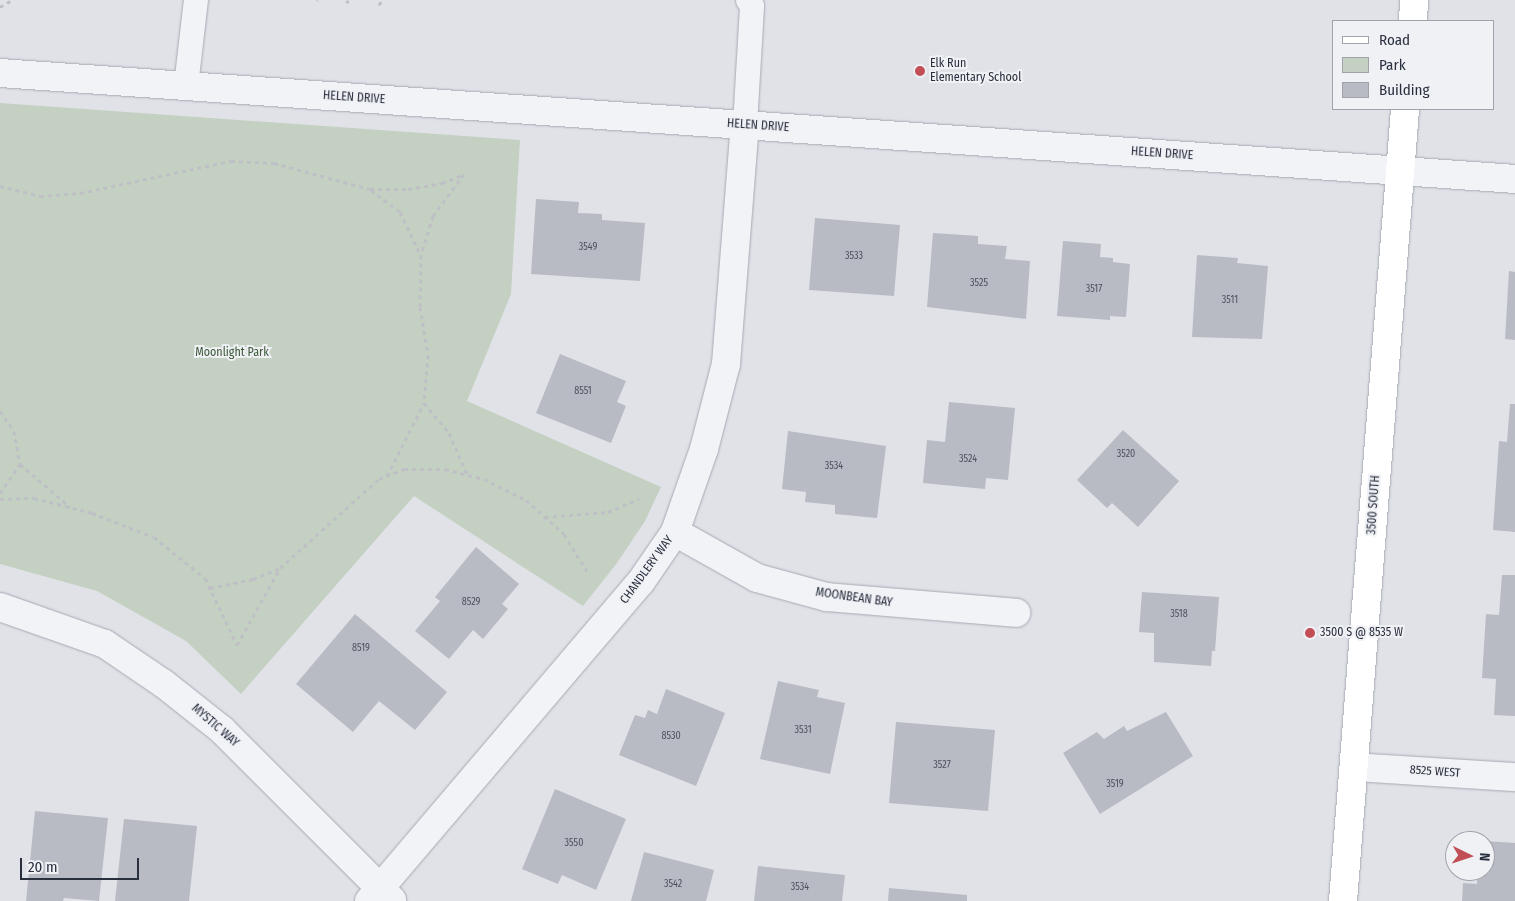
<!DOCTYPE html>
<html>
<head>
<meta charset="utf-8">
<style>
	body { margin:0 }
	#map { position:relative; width:1515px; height:901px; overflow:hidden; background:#e0e2e8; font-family:"Fira Sans Condensed",sans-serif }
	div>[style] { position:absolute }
	.green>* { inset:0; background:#c4d1c2 }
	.building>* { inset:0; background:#b8bbc4 }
	.path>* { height:3px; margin-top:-1.5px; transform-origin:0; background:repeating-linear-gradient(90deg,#bec0c6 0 4px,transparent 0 8px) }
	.roads { filter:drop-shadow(0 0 1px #a6a9b2) drop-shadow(0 0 1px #a6a9b2) }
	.lane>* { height:24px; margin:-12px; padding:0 12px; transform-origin:12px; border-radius:12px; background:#f2f3f6 }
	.street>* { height:28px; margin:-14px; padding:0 14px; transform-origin:14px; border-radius:14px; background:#f2f3f6 }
	.secondary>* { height:28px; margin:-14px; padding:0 14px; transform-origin:14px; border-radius:14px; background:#fff }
	.dots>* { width:14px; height:14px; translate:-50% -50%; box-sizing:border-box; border:2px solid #eff1f5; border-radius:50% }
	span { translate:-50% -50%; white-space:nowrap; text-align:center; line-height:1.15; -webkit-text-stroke:4px #eff1f5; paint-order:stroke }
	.number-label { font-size:10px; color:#4e5260 }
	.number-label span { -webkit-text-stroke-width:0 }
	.poi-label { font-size:12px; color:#2a2f3e }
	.left { translate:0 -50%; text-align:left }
	.street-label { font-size:12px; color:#2a2f3e }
	.park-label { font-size:12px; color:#3b5838 }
	.legend { position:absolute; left:1332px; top:20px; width:162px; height:90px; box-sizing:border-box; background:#eff1f5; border:1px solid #a0a3ac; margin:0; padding:6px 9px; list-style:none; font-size:15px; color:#2a2f3e }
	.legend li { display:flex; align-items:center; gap:10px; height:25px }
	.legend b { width:25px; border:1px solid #a0a3ac }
	.north { position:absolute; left:1445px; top:831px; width:50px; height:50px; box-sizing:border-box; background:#eff1f5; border:1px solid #a0a3ac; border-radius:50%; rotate:94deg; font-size:14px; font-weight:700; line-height:20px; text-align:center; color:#2a2f3e }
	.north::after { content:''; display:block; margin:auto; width:18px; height:22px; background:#c24f56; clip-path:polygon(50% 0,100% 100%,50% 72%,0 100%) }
	.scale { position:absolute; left:20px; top:858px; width:119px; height:22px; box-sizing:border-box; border:2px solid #2a2f3e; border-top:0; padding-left:6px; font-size:15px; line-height:18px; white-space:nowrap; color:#2a2f3e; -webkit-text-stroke:4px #eff1f5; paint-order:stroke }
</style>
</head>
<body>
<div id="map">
	<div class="green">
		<i style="clip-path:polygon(0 103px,520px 140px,511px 294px,467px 401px,661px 487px,645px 521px,617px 563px,583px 606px,414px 496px,241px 694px,186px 641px,97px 591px,0 564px)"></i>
	</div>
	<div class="building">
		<i style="clip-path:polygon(536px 199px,579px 202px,578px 213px,602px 214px,602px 220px,645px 223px,640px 281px,531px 274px)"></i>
		<i style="clip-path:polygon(815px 218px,900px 225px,894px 296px,809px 290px)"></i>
		<i style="clip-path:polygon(933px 233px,978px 236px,978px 244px,1007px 246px,1005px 259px,1030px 261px,1026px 319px,927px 307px)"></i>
		<i style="clip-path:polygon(1063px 241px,1101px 244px,1100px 257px,1113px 258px,1113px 262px,1130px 264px,1126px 317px,1110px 316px,1110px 320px,1057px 316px)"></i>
		<i style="clip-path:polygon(1197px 255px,1238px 258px,1237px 263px,1268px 266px,1262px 339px,1192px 337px)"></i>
		<i style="clip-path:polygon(1509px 271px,1515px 272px,1515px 340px,1505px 339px)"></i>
		<i style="clip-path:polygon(560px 354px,626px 381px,617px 402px,626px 406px,611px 443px,536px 413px)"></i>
		<i style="clip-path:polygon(949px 402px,1015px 408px,1008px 480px,986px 478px,985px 489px,923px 483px,927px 440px,945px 442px)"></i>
		<i style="clip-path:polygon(1510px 404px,1515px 404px,1515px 532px,1493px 530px,1499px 441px,1507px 442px)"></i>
		<i style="clip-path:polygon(1123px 430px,1179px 481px,1138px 527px,1112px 503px,1107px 508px,1077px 480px)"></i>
		<i style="clip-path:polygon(788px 431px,886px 446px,877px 518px,835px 514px,835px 505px,805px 502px,806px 492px,782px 489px)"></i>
		<i style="clip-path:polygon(476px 547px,519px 584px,502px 604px,508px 609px,483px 639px,473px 630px,449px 659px,415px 631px,440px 601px,435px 597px)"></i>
		<i style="clip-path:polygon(1502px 575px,1515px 575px,1515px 716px,1494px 715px,1496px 679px,1482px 678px,1486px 614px,1499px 615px)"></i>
		<i style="clip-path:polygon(1142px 592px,1219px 597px,1215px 651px,1212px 651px,1211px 666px,1154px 662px,1154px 633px,1139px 632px)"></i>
		<i style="clip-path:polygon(355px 614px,447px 692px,415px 730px,379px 701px,353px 732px,296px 684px)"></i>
		<i style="clip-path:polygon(778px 681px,819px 690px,817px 697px,845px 703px,830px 774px,760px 759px)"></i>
		<i style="clip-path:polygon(666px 689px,725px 713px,696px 786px,619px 755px,635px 715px,645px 718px,648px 710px,657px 714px)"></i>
		<i style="clip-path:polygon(1166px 712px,1193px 756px,1100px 814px,1063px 753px,1097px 732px,1104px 739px,1124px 726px,1127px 731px)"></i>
		<i style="clip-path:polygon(896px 722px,995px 730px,988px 811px,889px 803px)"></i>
		<i style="clip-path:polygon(555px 789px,626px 819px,596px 890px,562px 875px,558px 884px,522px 869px)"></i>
		<i style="clip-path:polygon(35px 811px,108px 818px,99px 901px,64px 898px,63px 901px,26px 901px)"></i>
		<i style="clip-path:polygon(124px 819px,197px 826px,189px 901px,115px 901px)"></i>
		<i style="clip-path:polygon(1485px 841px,1515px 843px,1515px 901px,1462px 901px,1463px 883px,1477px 884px,1477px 871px,1485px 871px)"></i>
		<i style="clip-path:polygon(644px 852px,714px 870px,706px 901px,631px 901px)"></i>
		<i style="clip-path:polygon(758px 866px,845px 875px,842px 901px,754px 901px)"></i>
		<i style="clip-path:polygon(889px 888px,967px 895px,967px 901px,888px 901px)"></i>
	</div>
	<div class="path">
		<i style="left:317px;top:1px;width:1px;rotate:-45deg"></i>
		<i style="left:347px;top:3px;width:3px;rotate:-72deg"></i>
		<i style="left:379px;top:5px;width:6px;rotate:-59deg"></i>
		<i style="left:0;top:7px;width:14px;rotate:-30deg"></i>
		<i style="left:464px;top:174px;width:52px;rotate:126.4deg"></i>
		<i style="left:433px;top:216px;width:41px;rotate:107.1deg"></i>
		<i style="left:421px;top:255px;width:52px;rotate:91.1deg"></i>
		<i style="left:420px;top:307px;width:49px;rotate:80.5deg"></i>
		<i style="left:428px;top:355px;width:48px;rotate:94.8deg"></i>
		<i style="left:424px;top:403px;width:39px;rotate:50deg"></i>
		<i style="left:449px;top:433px;width:45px;rotate:66.3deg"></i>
		<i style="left:0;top:186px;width:41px;rotate:14deg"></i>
		<i style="left:40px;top:196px;width:40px;rotate:-4.3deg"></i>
		<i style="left:80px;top:193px;width:154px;rotate:-12deg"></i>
		<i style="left:231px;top:161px;width:43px;rotate:2.7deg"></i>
		<i style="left:274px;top:163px;width:99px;rotate:15.2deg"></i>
		<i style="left:370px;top:189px;width:38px"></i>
		<i style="left:408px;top:189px;width:35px;rotate:-10deg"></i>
		<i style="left:442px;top:183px;width:24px;rotate:-22deg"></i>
		<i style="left:371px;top:190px;width:36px;rotate:37deg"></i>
		<i style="left:400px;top:212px;width:47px;rotate:64.5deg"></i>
		<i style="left:0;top:411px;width:24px;rotate:55deg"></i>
		<i style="left:14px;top:431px;width:34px;rotate:80deg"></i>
		<i style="left:20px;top:464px;width:65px;rotate:40.6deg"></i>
		<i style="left:387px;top:476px;width:82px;rotate:-63.1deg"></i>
		<i style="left:0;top:493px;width:35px;rotate:-55deg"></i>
		<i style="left:0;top:499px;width:34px;rotate:-2deg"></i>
		<i style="left:34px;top:498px;width:60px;rotate:14.5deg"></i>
		<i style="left:92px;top:513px;width:66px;rotate:21.2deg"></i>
		<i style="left:154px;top:537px;width:65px;rotate:38.8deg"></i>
		<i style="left:205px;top:578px;width:74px;rotate:64.5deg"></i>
		<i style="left:545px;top:517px;width:63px;rotate:-4.5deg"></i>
		<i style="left:608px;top:512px;width:34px;rotate:-23deg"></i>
		<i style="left:210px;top:588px;width:44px;rotate:-11.8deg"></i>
		<i style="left:253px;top:579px;width:29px;rotate:-22deg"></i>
		<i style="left:280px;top:568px;width:133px;rotate:-42deg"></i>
		<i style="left:379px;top:479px;width:27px;rotate:-22deg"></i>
		<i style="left:404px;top:469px;width:41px"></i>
		<i style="left:445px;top:469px;width:40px;rotate:14.4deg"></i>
		<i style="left:484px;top:479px;width:47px;rotate:26.6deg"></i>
		<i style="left:526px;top:500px;width:51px;rotate:41.8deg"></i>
		<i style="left:564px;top:534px;width:46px;rotate:58.4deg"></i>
		<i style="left:237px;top:645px;width:88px;rotate:-60.8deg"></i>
	</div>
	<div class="roads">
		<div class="lane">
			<i style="left:186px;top:86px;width:87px;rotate:-83.4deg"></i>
			<i style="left:745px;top:125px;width:119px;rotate:-86.6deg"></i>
			<i style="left:752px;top:6px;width:7px;rotate:-124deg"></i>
		</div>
		<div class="street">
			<i style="left:0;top:73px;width:1519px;rotate:4deg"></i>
			<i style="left:675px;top:532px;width:94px;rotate:29.3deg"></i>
			<i style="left:757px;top:578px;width:73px;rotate:15.2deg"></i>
			<i style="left:827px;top:597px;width:190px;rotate:4.8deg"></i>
			<i style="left:0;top:607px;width:111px;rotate:19.4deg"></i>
			<i style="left:105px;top:644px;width:71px;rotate:34.1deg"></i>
			<i style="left:164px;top:684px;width:73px;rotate:38.3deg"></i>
			<i style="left:221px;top:729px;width:242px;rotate:45deg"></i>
			<i style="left:1354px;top:767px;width:161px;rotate:3.6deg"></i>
			<i style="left:369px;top:901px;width:418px;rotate:-49.6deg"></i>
			<i style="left:640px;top:583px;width:62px;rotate:-55.5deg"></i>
			<i style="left:675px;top:532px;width:88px;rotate:-70.7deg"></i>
			<i style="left:704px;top:449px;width:88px;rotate:-75.5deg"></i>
			<i style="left:726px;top:364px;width:240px;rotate:-85.5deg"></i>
		</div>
		<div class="secondary">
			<i style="left:1413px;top:21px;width:21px;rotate:-87deg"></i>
			<i style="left:1343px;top:901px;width:794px;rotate:-85.52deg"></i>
		</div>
	</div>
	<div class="dots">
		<i style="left:920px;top:71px;background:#c24f56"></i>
		<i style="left:1310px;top:633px;background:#c24f56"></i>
	</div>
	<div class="number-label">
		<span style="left:588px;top:248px">3549</span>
		<span style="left:854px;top:257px">3533</span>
		<span style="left:979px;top:284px">3525</span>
		<span style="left:1094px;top:290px">3517</span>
		<span style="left:1230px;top:301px">3511</span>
		<span style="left:583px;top:392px">8551</span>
		<span style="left:1126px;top:455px">3520</span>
		<span style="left:968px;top:460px">3524</span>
		<span style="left:834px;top:467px">3534</span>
		<span style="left:471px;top:603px">8529</span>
		<span style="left:1179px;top:615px">3518</span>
		<span style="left:361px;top:649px">8519</span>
		<span style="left:803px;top:731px">3531</span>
		<span style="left:671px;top:737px">8530</span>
		<span style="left:942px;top:766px">3527</span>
		<span style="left:1115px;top:785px">3519</span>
		<span style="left:574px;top:844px">3550</span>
		<span style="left:673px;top:885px">3542</span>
		<span style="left:800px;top:888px">3534</span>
	</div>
	<div class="poi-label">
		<span class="left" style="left:930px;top:71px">Elk Run<br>Elementary School</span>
		<span class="left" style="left:1320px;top:633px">3500 S @ 8535 W</span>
	</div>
	<div class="street-label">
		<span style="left:354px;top:98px;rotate:4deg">HELEN DRIVE</span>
		<span style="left:758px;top:126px;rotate:4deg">HELEN DRIVE</span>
		<span style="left:1162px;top:154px;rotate:4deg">HELEN DRIVE</span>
		<span style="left:1374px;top:505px;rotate:-86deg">3500 SOUTH</span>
		<span style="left:647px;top:570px;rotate:-54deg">CHANDLERY WAY</span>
		<span style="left:854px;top:598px;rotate:8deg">MOONBEAN BAY</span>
		<span style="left:215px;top:726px;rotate:41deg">MYSTIC WAY</span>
		<span style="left:1435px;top:772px;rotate:4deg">8525 WEST</span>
	</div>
	<div class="park-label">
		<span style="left:232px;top:353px">Moonlight Park</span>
	</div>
	<ul class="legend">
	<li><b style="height:6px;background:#fff"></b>Road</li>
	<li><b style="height:14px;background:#c4d1c2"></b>Park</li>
	<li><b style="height:14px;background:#b8bbc4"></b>Building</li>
	</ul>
	<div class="north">N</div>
	<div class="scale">20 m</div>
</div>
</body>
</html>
